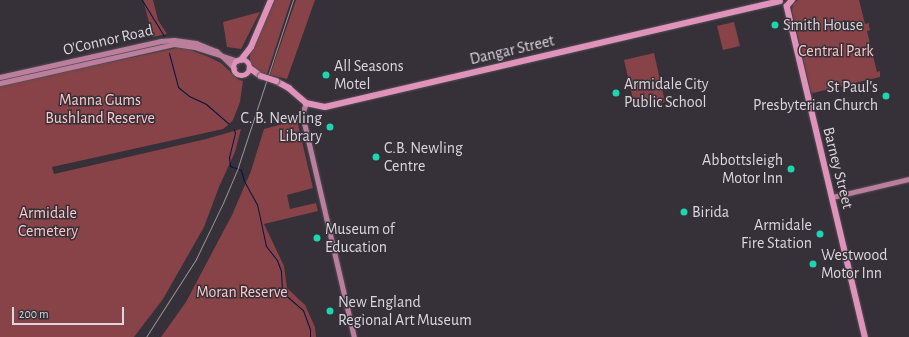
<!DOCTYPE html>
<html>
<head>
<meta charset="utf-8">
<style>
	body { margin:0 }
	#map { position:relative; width:909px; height:337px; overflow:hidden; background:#363038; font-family:"Alegreya Sans",sans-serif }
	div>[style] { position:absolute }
	.green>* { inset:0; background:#874347 }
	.stream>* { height:1px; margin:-0.5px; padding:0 0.5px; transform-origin:0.5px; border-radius:0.5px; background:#001447 }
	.roads { filter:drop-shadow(0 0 1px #544e55) drop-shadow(0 0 1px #544e55) }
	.secondary>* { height:5px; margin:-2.5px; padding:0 2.5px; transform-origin:2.5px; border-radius:2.5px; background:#bb7f9d }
	.primary>* { height:5.5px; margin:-2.75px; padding:0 2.75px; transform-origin:2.75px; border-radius:2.75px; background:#e093ba }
	.primary>.ring { margin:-2.75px; padding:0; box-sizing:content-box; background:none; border:5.5px solid #e093ba; border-radius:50% }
	.rail>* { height:1px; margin:-0.5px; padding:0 0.5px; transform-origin:0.5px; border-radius:0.5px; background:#979298 }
	.bridges { filter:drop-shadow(0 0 1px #544e55) drop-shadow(0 0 1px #544e55) }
	.primary-bridge>* { height:5.5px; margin:-2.75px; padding:0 2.75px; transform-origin:2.75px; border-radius:2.75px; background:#e093ba }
	.dots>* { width:11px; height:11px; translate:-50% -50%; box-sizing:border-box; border:2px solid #363038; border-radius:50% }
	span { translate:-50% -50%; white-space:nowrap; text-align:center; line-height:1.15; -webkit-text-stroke:3px #363038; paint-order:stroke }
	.poi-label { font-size:16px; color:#dad6db }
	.left { translate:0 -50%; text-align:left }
	.right { translate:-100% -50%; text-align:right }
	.street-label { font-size:16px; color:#dad6db }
	.park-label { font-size:16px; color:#fcc7c8 }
	.scale { position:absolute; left:12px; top:307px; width:112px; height:18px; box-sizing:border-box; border:2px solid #dad6db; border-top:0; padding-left:5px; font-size:12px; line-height:14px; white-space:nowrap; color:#dad6db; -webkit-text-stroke:3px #363038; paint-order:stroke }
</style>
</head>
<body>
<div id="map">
	<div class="green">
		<i style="clip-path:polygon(143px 0,153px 0,158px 20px,167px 34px,153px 37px)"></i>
		<i style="clip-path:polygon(274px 0,291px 0,267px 74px,263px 74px,254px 68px,250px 63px,250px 52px,257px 40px)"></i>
		<i style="clip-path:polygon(296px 0,315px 0,287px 79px,270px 75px)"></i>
		<i style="clip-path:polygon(798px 0,859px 0,865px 24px,869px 23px,869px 26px,870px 30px,867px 31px,877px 72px,880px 71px,880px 77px,813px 93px,811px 92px,792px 11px,793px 4px)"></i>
		<i style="clip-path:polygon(260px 12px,241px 49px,227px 47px,223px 22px)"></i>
		<i style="clip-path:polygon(734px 22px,740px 46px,723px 50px,717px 26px)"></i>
		<i style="clip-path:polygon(177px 48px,188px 49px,209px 57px,221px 63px,239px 80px,243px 81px,240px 102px,233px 120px,228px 125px,223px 129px,52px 167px,54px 174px,206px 139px,241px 129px,235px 152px,219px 187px,204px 227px,163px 299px,134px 337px,0 337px,0 85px)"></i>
		<i style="clip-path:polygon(654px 53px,665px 102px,635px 108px,624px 60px)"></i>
		<i style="clip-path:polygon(297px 120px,313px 188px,287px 195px,290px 209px,316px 203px,318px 211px,264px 224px,284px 266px,287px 288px,305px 305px,315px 327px,316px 337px,161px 337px,186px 302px,232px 215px,251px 171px,264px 129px)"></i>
	</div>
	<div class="stream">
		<i style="left:142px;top:0;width:42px;rotate:58.6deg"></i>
		<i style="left:169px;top:53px;width:35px;rotate:75deg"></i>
		<i style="left:178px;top:87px;width:14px;rotate:39deg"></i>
		<i style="left:189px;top:96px;width:19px;rotate:25deg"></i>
		<i style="left:206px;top:104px;width:30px;rotate:41deg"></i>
		<i style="left:234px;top:129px;width:4px;rotate:76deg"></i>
		<i style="left:235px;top:133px;width:25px;rotate:104deg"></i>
		<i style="left:229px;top:157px;width:9px;rotate:84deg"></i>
		<i style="left:230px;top:166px;width:12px;rotate:20deg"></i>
		<i style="left:241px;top:170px;width:11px;rotate:75deg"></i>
		<i style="left:244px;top:181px;width:26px;rotate:61deg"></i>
		<i style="left:257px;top:204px;width:43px;rotate:77.9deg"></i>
		<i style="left:266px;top:246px;width:18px;rotate:52deg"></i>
		<i style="left:277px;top:260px;width:12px;rotate:70deg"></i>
		<i style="left:281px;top:271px;width:21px;rotate:87deg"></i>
		<i style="left:282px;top:292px;width:28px;rotate:41deg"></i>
		<i style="left:303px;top:310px;width:20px;rotate:70deg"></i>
		<i style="left:310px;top:329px;width:8px;rotate:90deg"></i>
	</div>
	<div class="roads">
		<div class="secondary">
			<i style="left:223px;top:57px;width:16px;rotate:45deg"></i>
			<i style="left:0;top:77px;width:165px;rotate:-12.6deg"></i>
			<i style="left:161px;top:41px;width:13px;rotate:-4deg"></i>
			<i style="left:174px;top:40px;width:22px;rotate:8deg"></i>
			<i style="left:196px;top:43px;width:22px;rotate:22deg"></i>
			<i style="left:216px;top:51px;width:8px;rotate:40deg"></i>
			<i style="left:222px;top:56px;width:16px;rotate:18deg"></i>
			<i style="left:0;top:83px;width:178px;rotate:-12.6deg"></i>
			<i style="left:174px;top:44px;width:21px;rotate:8deg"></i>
			<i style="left:195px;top:47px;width:25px;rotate:18deg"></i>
			<i style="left:306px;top:103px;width:12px;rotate:110deg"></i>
			<i style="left:302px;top:114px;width:229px;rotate:76.9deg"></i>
			<i style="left:832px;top:197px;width:79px;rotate:-13.2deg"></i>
		</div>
		<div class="primary">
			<i style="left:787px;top:6px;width:340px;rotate:76.7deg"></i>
			<i style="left:787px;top:6px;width:8px;rotate:-50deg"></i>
			<i class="ring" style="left:234px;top:60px;width:10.5px;height:10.5px"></i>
			<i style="left:241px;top:60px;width:16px;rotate:-52deg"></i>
			<i style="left:251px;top:47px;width:51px;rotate:-66.9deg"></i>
			<i style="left:250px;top:68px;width:14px;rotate:36deg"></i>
			<i style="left:276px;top:81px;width:15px;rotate:28deg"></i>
			<i style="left:289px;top:88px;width:23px;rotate:41deg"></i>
			<i style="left:306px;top:103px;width:19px;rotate:12deg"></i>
			<i style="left:325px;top:107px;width:467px;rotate:-13.1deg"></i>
		</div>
	</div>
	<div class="rail">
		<i style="left:146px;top:337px;width:93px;rotate:-57.3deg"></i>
		<i style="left:196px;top:259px;width:62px;rotate:-64.3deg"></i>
		<i style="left:223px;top:203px;width:39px;rotate:-67deg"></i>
		<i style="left:238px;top:167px;width:176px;rotate:-71.8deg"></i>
	</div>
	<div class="bridges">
		<div class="primary-bridge">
			<i style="left:261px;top:76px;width:16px;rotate:18deg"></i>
		</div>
	</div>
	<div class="dots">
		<i style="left:775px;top:25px;background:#1cd5b1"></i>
		<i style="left:326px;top:75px;background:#1cd5b1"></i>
		<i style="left:616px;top:93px;background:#1cd5b1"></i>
		<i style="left:886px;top:96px;background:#1cd5b1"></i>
		<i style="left:330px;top:127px;background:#1cd5b1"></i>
		<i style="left:376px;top:157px;background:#1cd5b1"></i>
		<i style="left:791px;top:169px;background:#1cd5b1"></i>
		<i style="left:684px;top:212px;background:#1cd5b1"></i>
		<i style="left:820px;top:234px;background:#1cd5b1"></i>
		<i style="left:317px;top:238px;background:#1cd5b1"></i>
		<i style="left:813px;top:264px;background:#1cd5b1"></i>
		<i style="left:330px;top:311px;background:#1cd5b1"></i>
	</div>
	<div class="poi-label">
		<span class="left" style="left:783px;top:25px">Smith House</span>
		<span class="left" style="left:334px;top:75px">All Seasons<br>Motel</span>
		<span class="left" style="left:624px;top:93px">Armidale City<br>Public School</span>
		<span class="right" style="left:878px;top:96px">St Paul's<br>Presbyterian Church</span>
		<span class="right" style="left:322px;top:127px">C. B. Newling<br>Library</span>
		<span class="left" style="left:384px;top:157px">C.B. Newling<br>Centre</span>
		<span class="right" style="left:783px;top:169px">Abbottsleigh<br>Motor Inn</span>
		<span class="left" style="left:692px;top:212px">Birida</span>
		<span class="right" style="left:812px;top:234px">Armidale<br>Fire Station</span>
		<span class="left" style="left:325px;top:238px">Museum of<br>Education</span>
		<span class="left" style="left:821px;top:264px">Westwood<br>Motor Inn</span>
		<span class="left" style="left:338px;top:311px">New England<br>Regional Art Museum</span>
	</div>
	<div class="street-label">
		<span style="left:108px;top:40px;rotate:-13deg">O'Connor Road</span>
		<span style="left:512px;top:50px;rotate:-13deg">Dangar Street</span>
		<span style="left:838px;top:168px;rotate:76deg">Barney Street</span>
	</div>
	<div class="park-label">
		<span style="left:836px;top:51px">Central Park</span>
		<span style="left:100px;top:109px">Manna Gums<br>Bushland Reserve</span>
		<span style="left:48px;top:222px">Armidale<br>Cemetery</span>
		<span style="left:242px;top:292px">Moran Reserve</span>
	</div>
	<div class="scale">200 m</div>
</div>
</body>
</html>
